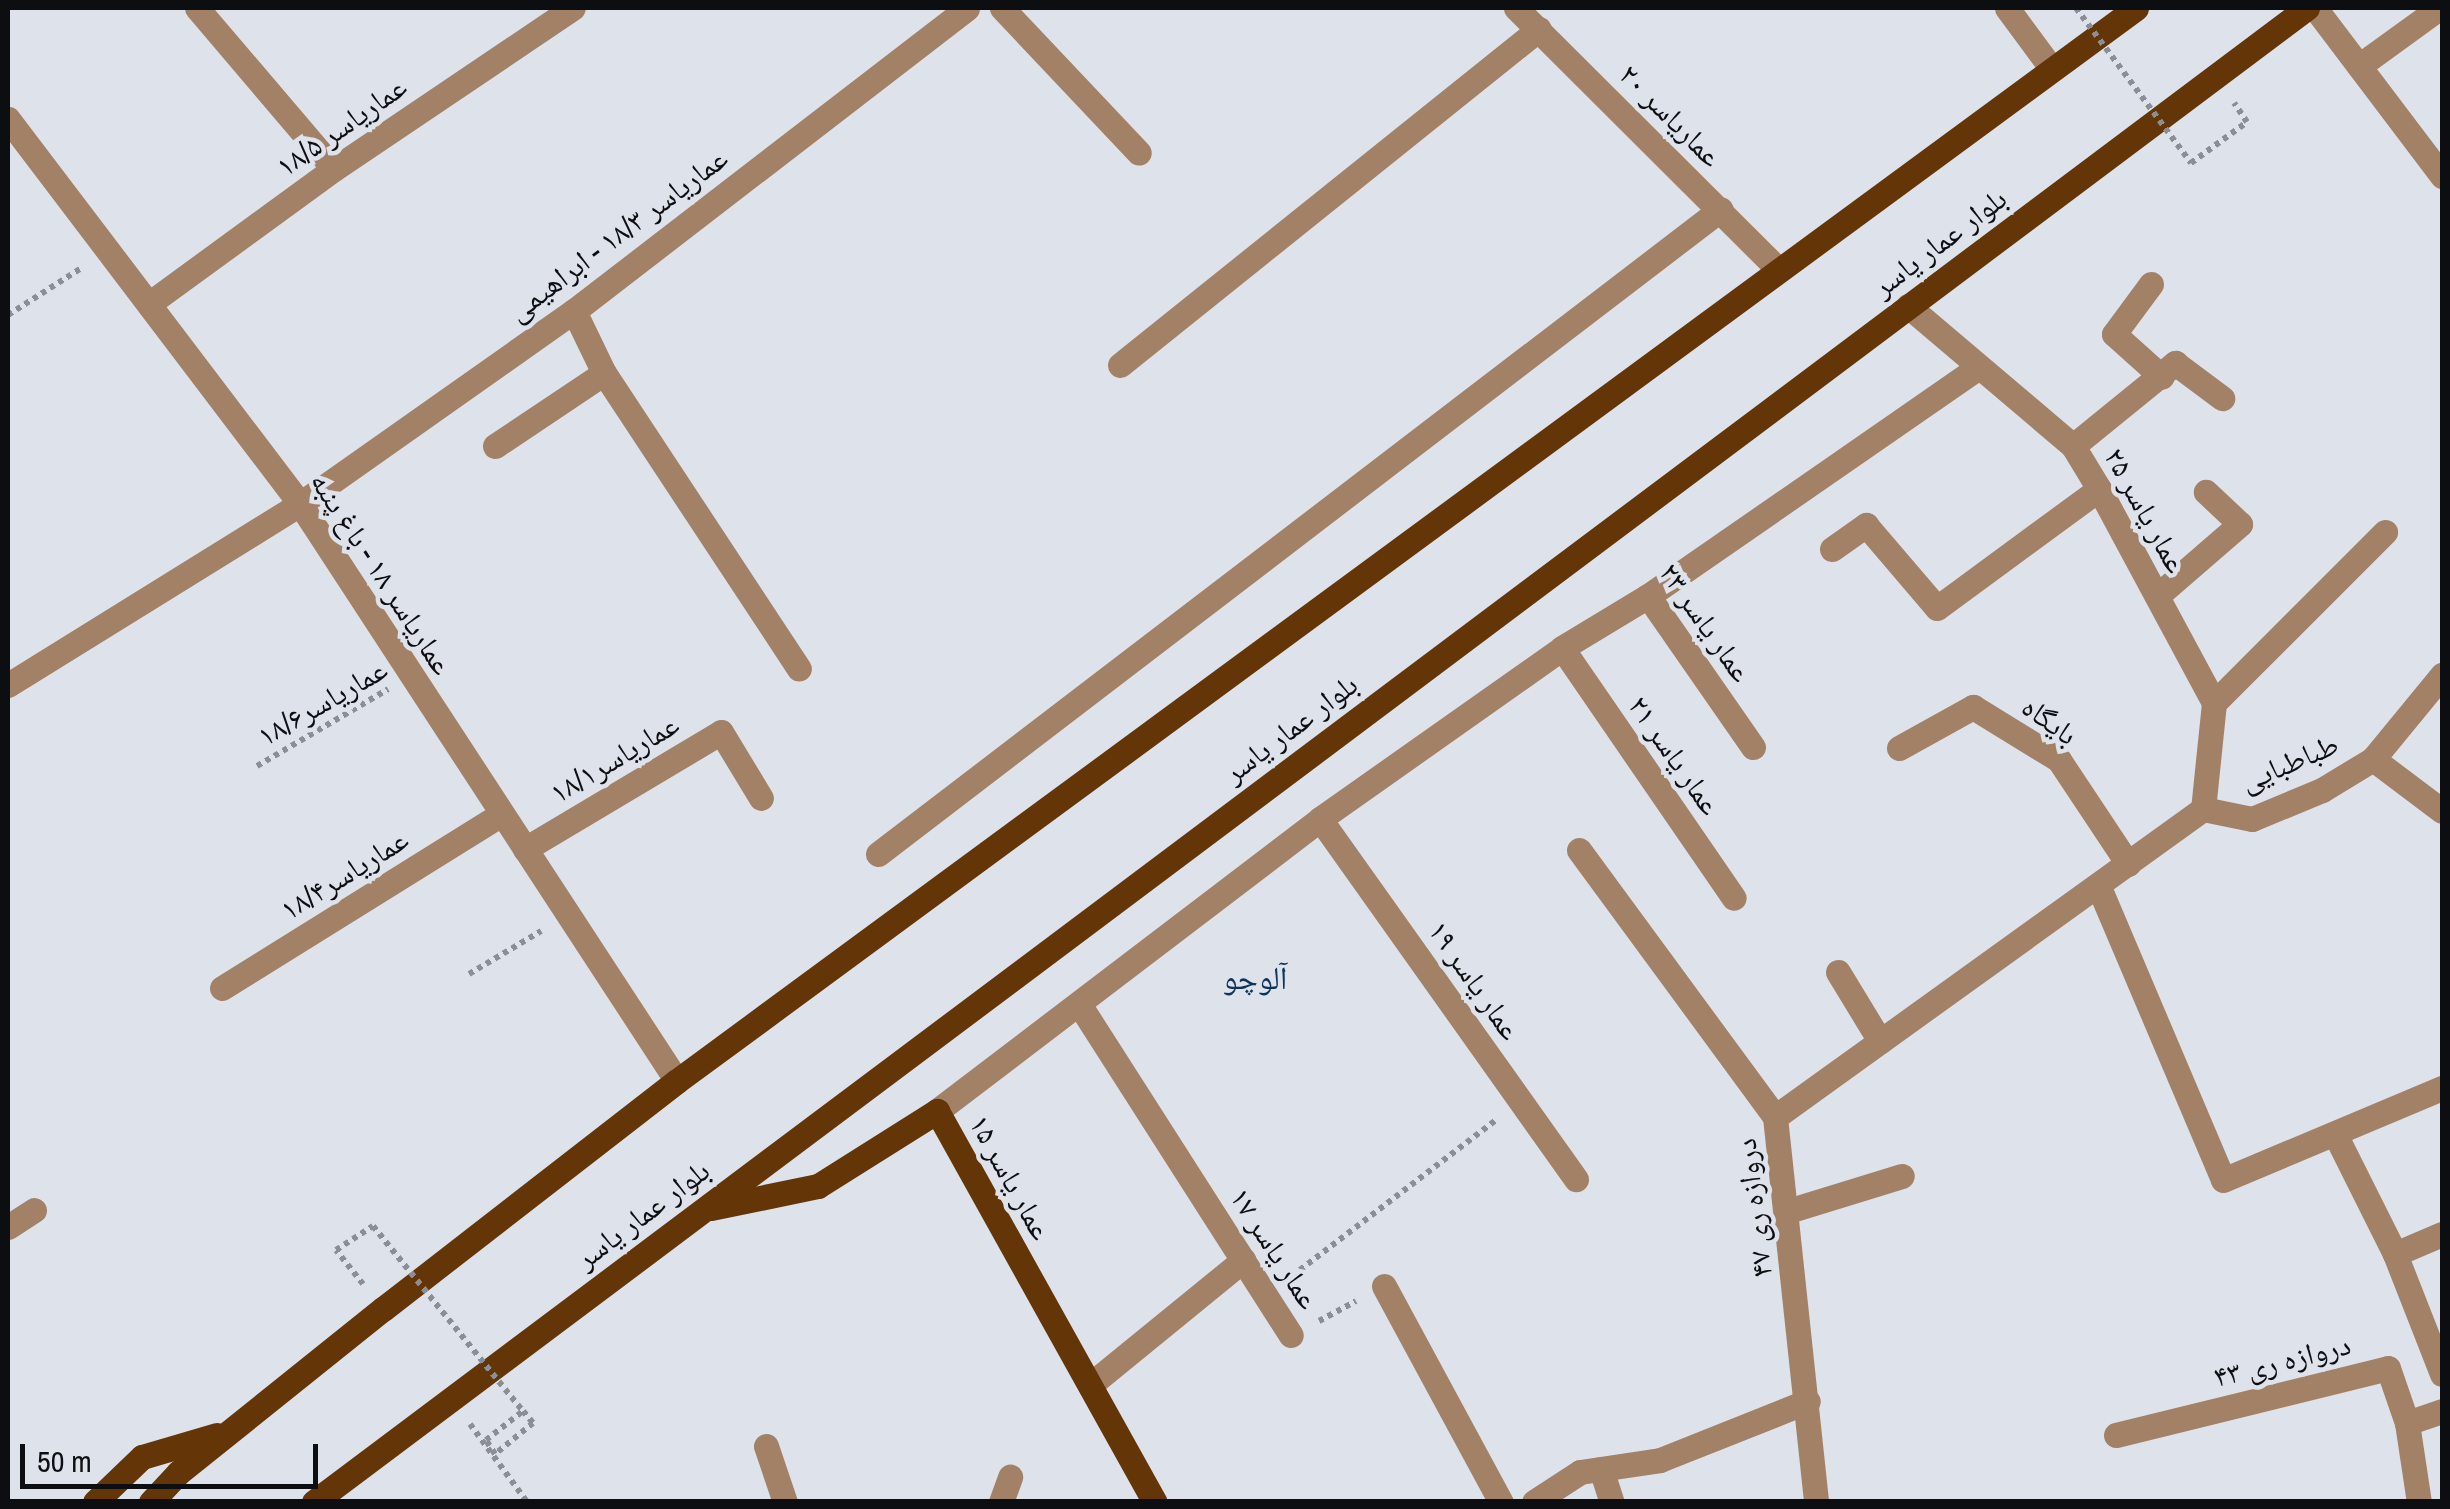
<!DOCTYPE html>
<html>
<head>
<meta charset="utf-8">
<style>
	body { margin:0 }
	#map { position:relative; width:2450px; height:1509px; overflow:hidden; background:#dee2eb; font-family:"Archivo Narrow","Noto Naskh Arabic",sans-serif }
	div>[style] { position:absolute }
	.path>* { height:6px; margin-top:-3px; transform-origin:0; background:repeating-linear-gradient(90deg,#8b8e95 0 5px,transparent 0 10px) }
	.minor>* { height:25px; margin:-12.5px; padding:0 12.5px; transform-origin:12.5px; border-radius:12.5px; background:#a38167 }
	.major>* { height:25px; margin:-12.5px; padding:0 12.5px; transform-origin:12.5px; border-radius:12.5px; background:#633507 }
	.path-bridge>* { height:6px; margin-top:-3px; transform-origin:0; background:repeating-linear-gradient(90deg,#8b8e95 0 5px,transparent 0 10px) }
	span { translate:-50% -50%; white-space:nowrap; text-align:center; line-height:1.15; -webkit-text-stroke:9px #dee2eb; paint-order:stroke }
	.street-label { font-size:30px; color:#0d0e11 }
	.neighbourhood-label { font-size:32px; color:#0e345a }
	.frame { position:absolute; inset:0; border:10px solid #0d0e11; pointer-events:none }
	.scale { position:absolute; left:20px; top:1444px; width:298px; height:45px; box-sizing:border-box; border:5px solid #0d0e11; border-top:0; padding-left:12px; font-size:30px; line-height:35px; white-space:nowrap; color:#0d0e11; -webkit-text-stroke:8px #dee2eb; paint-order:stroke }
</style>
</head>
<body>
<div id="map">
	<div class="path">
		<i style="left:2191px;top:163px;width:69px;rotate:-36.2deg"></i>
		<i style="left:2247px;top:122px;width:23px;rotate:-124deg"></i>
		<i style="left:8px;top:315px;width:89px;rotate:-32.6deg"></i>
		<i style="left:257px;top:766px;width:152px;rotate:-30.4deg"></i>
		<i style="left:469px;top:974px;width:84px;rotate:-30.8deg"></i>
		<i style="left:1292px;top:1276px;width:257px;rotate:-37.4deg"></i>
		<i style="left:363px;top:1284px;width:43px;rotate:-128.5deg"></i>
		<i style="left:336px;top:1250px;width:44px;rotate:-33deg"></i>
		<i style="left:1319px;top:1321px;width:42px;rotate:-28.4deg"></i>
		<i style="left:523px;top:1411px;width:16px;rotate:50deg"></i>
		<i style="left:533px;top:1423px;width:49px;rotate:140.8deg"></i>
		<i style="left:495px;top:1454px;width:17px;rotate:-123deg"></i>
		<i style="left:486px;top:1440px;width:47px;rotate:-38.1deg"></i>
		<i style="left:470px;top:1424px;width:97px;rotate:53.8deg"></i>
	</div>
	<div class="minor">
		<i style="left:197px;top:8px;width:211px;rotate:49.6deg"></i>
		<i style="left:1002px;top:8px;width:199px;rotate:46.6deg"></i>
		<i style="left:1516px;top:8px;width:371px;rotate:44.9deg"></i>
		<i style="left:2007px;top:8px;width:76px;rotate:53.6deg"></i>
		<i style="left:2315px;top:8px;width:211px;rotate:52.9deg"></i>
		<i style="left:2359px;top:66px;width:99px;rotate:-35.9deg"></i>
		<i style="left:8px;top:119px;width:483px;rotate:52.8deg"></i>
		<i style="left:300px;top:504px;width:689px;rotate:56.84deg"></i>
		<i style="left:2151px;top:284px;width:62px;rotate:126.5deg"></i>
		<i style="left:2114px;top:334px;width:64px;rotate:41.9deg"></i>
		<i style="left:150px;top:303px;width:228px;rotate:-36.1deg"></i>
		<i style="left:334px;top:169px;width:288px;rotate:-34deg"></i>
		<i style="left:1908px;top:306px;width:216px;rotate:40.3deg"></i>
		<i style="left:2073px;top:446px;width:50px;rotate:58.8deg"></i>
		<i style="left:2099px;top:489px;width:243px;rotate:61.7deg"></i>
		<i style="left:2214px;top:703px;width:107px;rotate:95.9deg"></i>
		<i style="left:574px;top:311px;width:69px;rotate:64.2deg"></i>
		<i style="left:604px;top:373px;width:354px;rotate:56.6deg"></i>
		<i style="left:1120px;top:365px;width:537px;rotate:-38.73deg"></i>
		<i style="left:495px;top:446px;width:131px;rotate:-33.8deg"></i>
		<i style="left:2073px;top:446px;width:132px;rotate:-39.1deg"></i>
		<i style="left:2175px;top:363px;width:59px;rotate:36.7deg"></i>
		<i style="left:1832px;top:549px;width:42px;rotate:-35.2deg"></i>
		<i style="left:1866px;top:525px;width:109px;rotate:49.5deg"></i>
		<i style="left:1937px;top:608px;width:201px;rotate:-36.3deg"></i>
		<i style="left:1648px;top:596px;width:184px;rotate:55.2deg"></i>
		<i style="left:2157px;top:596px;width:110px;rotate:-40.9deg"></i>
		<i style="left:2240px;top:524px;width:47px;rotate:-136.7deg"></i>
		<i style="left:1562px;top:648px;width:303px;rotate:55.5deg"></i>
		<i style="left:8px;top:685px;width:344px;rotate:-31.8deg"></i>
		<i style="left:300px;top:504px;width:335px;rotate:-35.2deg"></i>
		<i style="left:574px;top:311px;width:496px;rotate:-37.6deg"></i>
		<i style="left:2214px;top:703px;width:242px;rotate:-45deg"></i>
		<i style="left:1899px;top:748px;width:85px;rotate:-29deg"></i>
		<i style="left:1973px;top:707px;width:101px;rotate:31.6deg"></i>
		<i style="left:2059px;top:760px;width:125px;rotate:56.4deg"></i>
		<i style="left:2373px;top:759px;width:109px;rotate:-50.6deg"></i>
		<i style="left:2203px;top:809px;width:50px;rotate:11.5deg"></i>
		<i style="left:2252px;top:819px;width:76px;rotate:-22.5deg"></i>
		<i style="left:2322px;top:790px;width:60px;rotate:-31.3deg"></i>
		<i style="left:2373px;top:759px;width:86px;rotate:37deg"></i>
		<i style="left:1320px;top:819px;width:442px;rotate:54.6deg"></i>
		<i style="left:525px;top:849px;width:228px;rotate:-30.8deg"></i>
		<i style="left:721px;top:732px;width:77px;rotate:58.8deg"></i>
		<i style="left:1579px;top:850px;width:331px;rotate:53.7deg"></i>
		<i style="left:1775px;top:1117px;width:387px;rotate:83.9deg"></i>
		<i style="left:878px;top:854px;width:1061px;rotate:-37.42deg"></i>
		<i style="left:2098px;top:885px;width:320px;rotate:67deg"></i>
		<i style="left:2223px;top:1180px;width:238px;rotate:-22.8deg"></i>
		<i style="left:1838px;top:972px;width:81px;rotate:58.7deg"></i>
		<i style="left:222px;top:988px;width:327px;rotate:-31.9deg"></i>
		<i style="left:1079px;top:1004px;width:393px;rotate:57.4deg"></i>
		<i style="left:937px;top:1111px;width:482px;rotate:-37.3deg"></i>
		<i style="left:1320px;top:819px;width:296px;rotate:-35.2deg"></i>
		<i style="left:1562px;top:648px;width:100px;rotate:-31.2deg"></i>
		<i style="left:1648px;top:596px;width:402px;rotate:-34.7deg"></i>
		<i style="left:1775px;top:1117px;width:527px;rotate:-35.74deg"></i>
		<i style="left:2336px;top:1136px;width:132px;rotate:63.4deg"></i>
		<i style="left:2395px;top:1254px;width:129px;rotate:68.6deg"></i>
		<i style="left:1788px;top:1211px;width:119px;rotate:-17.1deg"></i>
		<i style="left:8px;top:1227px;width:31px;rotate:-33deg"></i>
		<i style="left:2395px;top:1254px;width:51px;rotate:-23.1deg"></i>
		<i style="left:1384px;top:1286px;width:246px;rotate:61.6deg"></i>
		<i style="left:1090px;top:1385px;width:198px;rotate:-39.2deg"></i>
		<i style="left:2407px;top:1423px;width:37px;rotate:-19deg"></i>
		<i style="left:2116px;top:1435px;width:280px;rotate:-13.8deg"></i>
		<i style="left:2388px;top:1368px;width:58px;rotate:70.9deg"></i>
		<i style="left:2407px;top:1423px;width:80px;rotate:81.4deg"></i>
		<i style="left:766px;top:1446px;width:59px;rotate:71.3deg"></i>
		<i style="left:1601px;top:1469px;width:35px;rotate:72deg"></i>
		<i style="left:1001px;top:1502px;width:27px;rotate:-70deg"></i>
		<i style="left:1534px;top:1502px;width:55px;rotate:-33.1deg"></i>
		<i style="left:1580px;top:1472px;width:81px;rotate:-8.5deg"></i>
		<i style="left:1660px;top:1460px;width:159px;rotate:-21.7deg"></i>
	</div>
	<div class="major">
		<i style="left:711px;top:1208px;width:109px;rotate:-11.6deg"></i>
		<i style="left:818px;top:1186px;width:141px;rotate:-32.2deg"></i>
		<i style="left:937px;top:1111px;width:448px;rotate:60.9deg"></i>
		<i style="left:95px;top:1502px;width:65px;rotate:-43.8deg"></i>
		<i style="left:142px;top:1457px;width:78px;rotate:-16.3deg"></i>
		<i style="left:151px;top:1502px;width:40px;rotate:-47deg"></i>
		<i style="left:178px;top:1473px;width:263px;rotate:-38.7deg"></i>
		<i style="left:383px;top:1309px;width:372px;rotate:-37.8deg"></i>
		<i style="left:677px;top:1081px;width:1811px;rotate:-36.33deg"></i>
		<i style="left:314px;top:1502px;width:2491px;rotate:-36.86deg"></i>
	</div>
	<div class="path-bridge">
		<i style="left:2076px;top:8px;width:193px;rotate:53.4deg"></i>
		<i style="left:373px;top:1226px;width:238px;rotate:51deg"></i>
	</div>
	<div class="street-label">
		<span style="left:1671px;top:115px;rotate:45deg">عماریاسر ۲۰</span>
		<span style="left:341px;top:126px;rotate:-35deg">عماریاسر ۱۸/۵</span>
		<span style="left:617px;top:234px;rotate:-37deg">عماریاسر ۱۸/۳ - ابراهیمی</span>
		<span style="left:1939px;top:242px;rotate:-37deg">بلوار عمار یاسر</span>
		<span style="left:2146px;top:510px;rotate:61deg">عمار یاسر ۲۵</span>
		<span style="left:382px;top:573px;rotate:57deg">عماریاسر ۱۸ - باغ پنبه</span>
		<span style="left:1706px;top:622px;rotate:55deg">عمار یاسر ۲۳</span>
		<span style="left:322px;top:702px;rotate:-30deg">عماریاسر۱۸/۶</span>
		<span style="left:2050px;top:720px;rotate:36deg">بایگاه</span>
		<span style="left:1290px;top:728px;rotate:-37deg">بلوار عمار یاسر</span>
		<span style="left:1675px;top:755px;rotate:55deg">عمار یاسر ۲۱</span>
		<span style="left:614px;top:758px;rotate:-31deg">عماریاسر۱۸/۱</span>
		<span style="left:2289px;top:762px;rotate:-23deg">طباطبایی</span>
		<span style="left:344px;top:874px;rotate:-32deg">عماریاسر۱۸/۴</span>
		<span style="left:1475px;top:980px;rotate:55deg">عمار یاسر ۱۹</span>
		<span style="left:1011px;top:1177px;rotate:61deg">عمار یاسر ۱۵</span>
		<span style="left:1753px;top:1208px;rotate:-97deg">دروازه ری ۴۷</span>
		<span style="left:642px;top:1214px;rotate:-37deg">بلوار عمار یاسر</span>
		<span style="left:1275px;top:1248px;rotate:57deg">عمار یاسر ۱۷</span>
		<span style="left:2282px;top:1360px;rotate:-14deg">دروازه ری ۴۳</span>
	</div>
	<div class="neighbourhood-label">
		<span style="left:1255px;top:978px">آلوچو</span>
	</div>
	<div class="frame"></div>
	<div class="scale">50 m</div>
</div>
</body>
</html>
